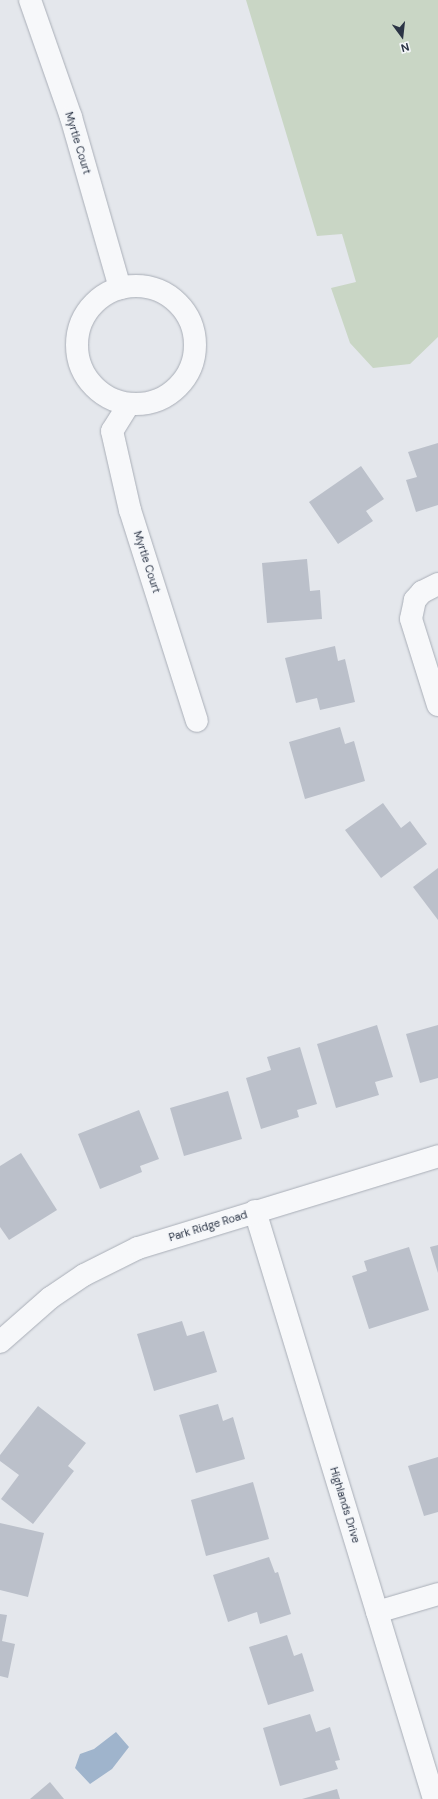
<!DOCTYPE html>
<html>
<head>
<meta charset="utf-8">
<style>
	body { margin:0 }
	#map { position:relative; width:438px; height:1799px; overflow:hidden; background:#e4e7ec; font-family:"DM Sans",sans-serif }
	div>[style] { position:absolute }
	.green>* { inset:0; background:#c9d6c5 }
	.water>* { inset:0; background:#9fb4cc }
	.building>* { inset:0; background:#bbc0ca }
	.roads { filter:drop-shadow(0 0 1px #a9aeb7) drop-shadow(0 0 1px #a9aeb7) }
	.minor>* { height:22px; margin:-11px; padding:0 11px; transform-origin:11px; border-radius:11px; background:#f7f8fa }
	.minor>.ring { margin:-11px; padding:0; box-sizing:content-box; background:none; border:22px solid #f7f8fa; border-radius:50% }
	span { translate:-50% -50%; white-space:nowrap; text-align:center; line-height:1.15; -webkit-text-stroke:3px #f4f6f9; paint-order:stroke }
	.street-label { font-size:11px; color:#2b3445 }
	.north { position:absolute; left:382px; top:16px; width:40px; height:40px; -webkit-text-stroke:3px #f4f6f9; paint-order:stroke; rotate:165deg; font-size:11px; font-weight:700; line-height:16px; text-align:center; color:#2b3445 }
	.north::after { content:''; display:block; margin:auto; width:14px; height:18px; background:#2b3445; clip-path:polygon(50% 0,100% 100%,50% 72%,0 100%) }
</style>
</head>
<body>
<div id="map">
	<div class="green">
		<i style="clip-path:polygon(246px 0,438px 0,438px 337px,410px 364px,373px 368px,350px 343px,331px 288px,356px 282px,342px 234px,317px 236px)"></i>
	</div>
	<div class="water">
		<i style="clip-path:polygon(116px 1732px,129px 1747px,112px 1769px,90px 1784px,75px 1768px,80px 1754px,94px 1749px)"></i>
	</div>
	<div class="building">
		<i style="clip-path:polygon(438px 443px,438px 505px,416px 512px,406px 480px,417px 477px,408px 452px)"></i>
		<i style="clip-path:polygon(361px 466px,384px 499px,366px 511px,373px 521px,338px 544px,309px 502px)"></i>
		<i style="clip-path:polygon(307px 559px,310px 591px,320px 590px,322px 619px,267px 623px,262px 563px)"></i>
		<i style="clip-path:polygon(335px 646px,338px 661px,345px 659px,355px 702px,320px 710px,317px 698px,296px 703px,285px 658px)"></i>
		<i style="clip-path:polygon(340px 727px,345px 744px,354px 741px,365px 781px,305px 799px,289px 742px)"></i>
		<i style="clip-path:polygon(383px 803px,401px 828px,410px 821px,427px 844px,381px 878px,345px 830px)"></i>
		<i style="clip-path:polygon(438px 868px,438px 920px,413px 887px)"></i>
		<i style="clip-path:polygon(377px 1025px,393px 1077px,375px 1082px,379px 1095px,336px 1108px,317px 1044px)"></i>
		<i style="clip-path:polygon(438px 1025px,438px 1078px,420px 1083px,406px 1034px)"></i>
		<i style="clip-path:polygon(300px 1047px,317px 1104px,297px 1110px,299px 1117px,261px 1129px,246px 1078px,271px 1070px,267px 1057px)"></i>
		<i style="clip-path:polygon(228px 1091px,242px 1139px,184px 1156px,170px 1108px)"></i>
		<i style="clip-path:polygon(139px 1110px,159px 1159px,140px 1166px,142px 1172px,100px 1189px,78px 1134px)"></i>
		<i style="clip-path:polygon(21px 1153px,57px 1210px,9px 1240px,0 1227px,0 1166px)"></i>
		<i style="clip-path:polygon(438px 1245px,438px 1273px,430px 1247px)"></i>
		<i style="clip-path:polygon(409px 1247px,429px 1310px,369px 1329px,352px 1276px,367px 1271px,364px 1261px)"></i>
		<i style="clip-path:polygon(182px 1321px,187px 1336px,204px 1331px,217px 1372px,154px 1391px,137px 1334px)"></i>
		<i style="clip-path:polygon(218px 1404px,223px 1421px,233px 1417px,245px 1459px,196px 1473px,179px 1415px)"></i>
		<i style="clip-path:polygon(38px 1406px,86px 1443px,68px 1466px,74px 1471px,33px 1524px,1px 1499px,19px 1475px,0 1461px,0 1455px)"></i>
		<i style="clip-path:polygon(438px 1457px,438px 1512px,424px 1516px,408px 1466px)"></i>
		<i style="clip-path:polygon(253px 1482px,269px 1539px,206px 1556px,191px 1500px)"></i>
		<i style="clip-path:polygon(0 1523px,44px 1533px,28px 1597px,0 1590px)"></i>
		<i style="clip-path:polygon(269px 1557px,275px 1573px,278px 1572px,291px 1614px,260px 1624px,257px 1612px,228px 1622px,213px 1575px)"></i>
		<i style="clip-path:polygon(0 1614px,7px 1615px,2px 1641px,15px 1644px,8px 1678px,0 1676px)"></i>
		<i style="clip-path:polygon(287px 1635px,294px 1656px,302px 1653px,314px 1691px,268px 1705px,249px 1647px)"></i>
		<i style="clip-path:polygon(310px 1714px,316px 1732px,330px 1727px,340px 1760px,335px 1761px,338px 1769px,280px 1786px,263px 1728px)"></i>
		<i style="clip-path:polygon(50px 1782px,64px 1799px,30px 1799px)"></i>
		<i style="clip-path:polygon(337px 1789px,340px 1799px,302px 1799px)"></i>
	</div>
	<div class="roads">
		<div class="minor">
			<i style="left:30px;top:0;width:124px;rotate:70.7deg"></i>
			<i style="left:71px;top:117px;width:178px;rotate:74deg"></i>
			<i class="ring" style="left:77px;top:286px;width:96px;height:96px"></i>
			<i style="left:129px;top:404px;width:32px;rotate:122deg"></i>
			<i style="left:112px;top:431px;width:81px;rotate:77.2deg"></i>
			<i style="left:130px;top:510px;width:221px;rotate:72.4deg"></i>
			<i style="left:438px;top:584px;width:18px;rotate:153deg"></i>
			<i style="left:422px;top:592px;width:11px;rotate:131deg"></i>
			<i style="left:415px;top:600px;width:19px;rotate:102deg"></i>
			<i style="left:411px;top:619px;width:90px;rotate:72.6deg"></i>
			<i style="left:255px;top:1211px;width:615px;rotate:73.07deg"></i>
			<i style="left:0;top:1342px;width:67px;rotate:-41.3deg"></i>
			<i style="left:50px;top:1298px;width:41px;rotate:-34.1deg"></i>
			<i style="left:84px;top:1275px;width:60px;rotate:-26.6deg"></i>
			<i style="left:138px;top:1248px;width:314px;rotate:-17deg"></i>
			<i style="left:377px;top:1612px;width:64px;rotate:-16.4deg"></i>
		</div>
	</div>
	<div class="street-label">
		<span style="left:78px;top:143px;rotate:73deg">Myrtle Court</span>
		<span style="left:147px;top:562px;rotate:72deg">Myrtle Court</span>
		<span style="left:208px;top:1226px;rotate:-17deg">Park Ridge Road</span>
		<span style="left:345px;top:1505px;rotate:73deg">Highlands Drive</span>
	</div>
	<div class="north">N</div>
</div>
</body>
</html>
